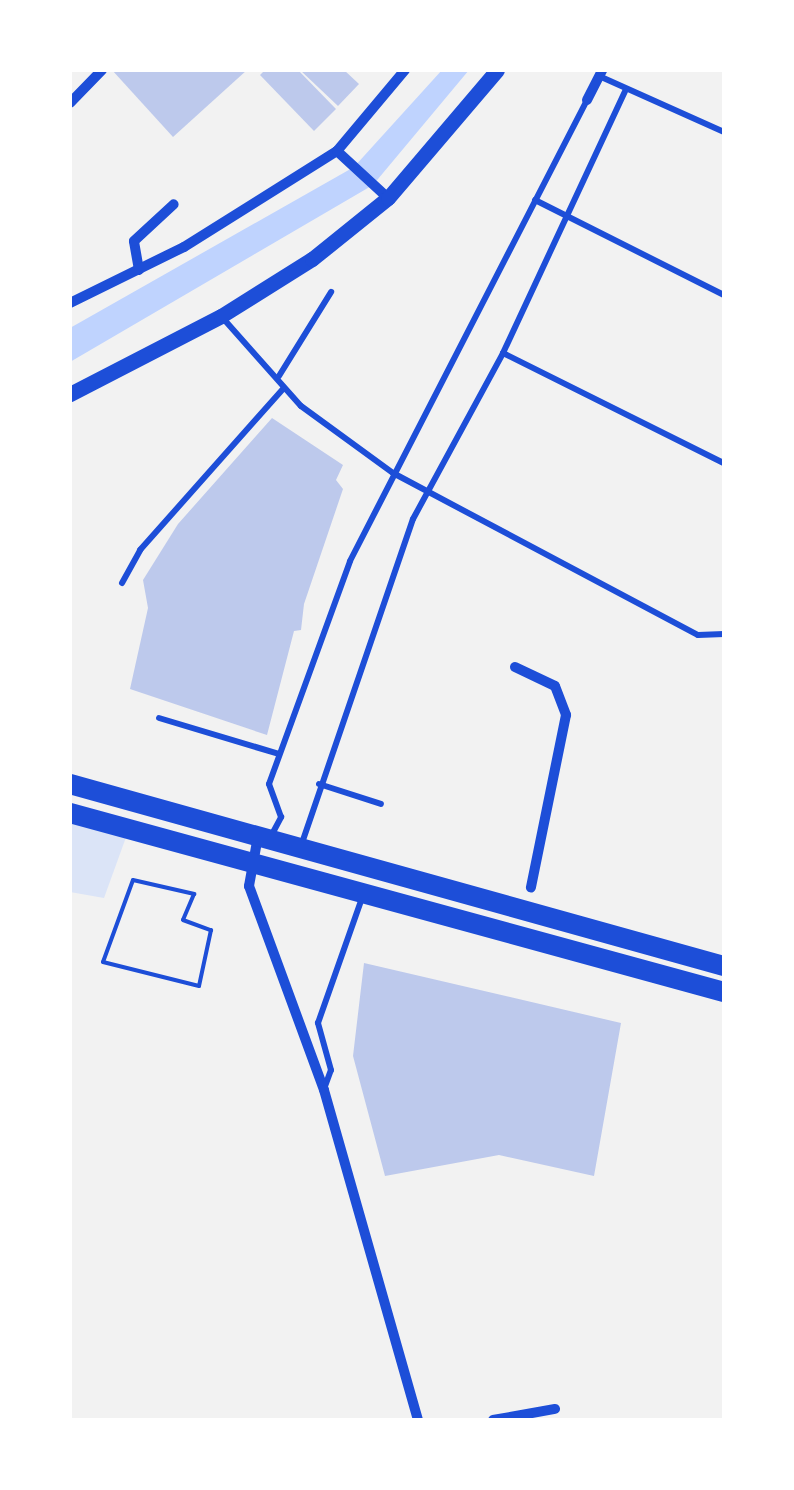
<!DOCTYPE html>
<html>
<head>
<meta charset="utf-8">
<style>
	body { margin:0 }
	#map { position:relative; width:794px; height:1490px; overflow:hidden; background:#f2f2f2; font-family:Jost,sans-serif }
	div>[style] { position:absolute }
	.green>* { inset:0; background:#dbe4f7 }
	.water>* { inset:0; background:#bfd3fe }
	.building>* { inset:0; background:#bdc9ec }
	.path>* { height:4px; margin:-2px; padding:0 2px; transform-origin:2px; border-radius:2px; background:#1d4ed8 }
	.service>* { height:6px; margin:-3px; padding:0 3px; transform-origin:3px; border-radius:3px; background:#1d4ed8 }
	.minor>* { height:10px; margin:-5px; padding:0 5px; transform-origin:5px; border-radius:5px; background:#1d4ed8 }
	.tertiary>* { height:15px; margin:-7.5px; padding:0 7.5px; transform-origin:7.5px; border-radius:7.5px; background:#1d4ed8 }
	.primary>* { height:20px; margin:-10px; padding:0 10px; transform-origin:10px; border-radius:10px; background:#1d4ed8 }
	span { translate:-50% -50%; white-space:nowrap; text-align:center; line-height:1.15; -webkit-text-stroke:10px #fff; paint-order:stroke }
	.frame { position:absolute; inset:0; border:72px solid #fff; pointer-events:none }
</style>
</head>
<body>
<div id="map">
	<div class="green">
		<i style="clip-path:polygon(70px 813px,129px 829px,104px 898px,70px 892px)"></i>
	</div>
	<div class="water">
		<i style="clip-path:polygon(442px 70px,469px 70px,373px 185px,70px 362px,70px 328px,354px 167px)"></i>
	</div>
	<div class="building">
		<i style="clip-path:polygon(112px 70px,247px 70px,173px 137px)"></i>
		<i style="clip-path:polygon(265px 70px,298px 70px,336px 109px,314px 131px,260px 75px)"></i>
		<i style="clip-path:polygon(300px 70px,344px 70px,359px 84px,338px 106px)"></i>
		<i style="clip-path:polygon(272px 418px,343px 465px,336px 480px,343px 489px,304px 604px,301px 630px,294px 631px,267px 735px,130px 689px,148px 608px,143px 580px,178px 524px)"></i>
		<i style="clip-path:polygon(364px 963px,621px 1023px,594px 1176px,499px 1155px,385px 1176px,353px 1056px)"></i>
	</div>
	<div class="path">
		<i style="left:133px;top:880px;width:63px;rotate:12.9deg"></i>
		<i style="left:194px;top:894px;width:28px;rotate:113deg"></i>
		<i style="left:183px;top:920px;width:30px;rotate:20deg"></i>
		<i style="left:211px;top:930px;width:57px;rotate:102.1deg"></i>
		<i style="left:199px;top:986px;width:99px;rotate:-166deg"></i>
		<i style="left:103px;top:962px;width:87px;rotate:-69.9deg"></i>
	</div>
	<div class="service">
		<i style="left:599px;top:76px;width:137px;rotate:24.1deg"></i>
		<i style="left:535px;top:200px;width:212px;rotate:26.7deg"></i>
		<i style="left:221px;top:316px;width:120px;rotate:48.4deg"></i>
		<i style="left:301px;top:406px;width:114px;rotate:36.1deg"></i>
		<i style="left:393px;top:473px;width:345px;rotate:28deg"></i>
		<i style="left:698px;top:635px;width:26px;rotate:-2deg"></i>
		<i style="left:503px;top:353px;width:247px;rotate:26.5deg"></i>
		<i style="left:279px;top:376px;width:99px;rotate:-58.2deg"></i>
		<i style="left:122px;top:583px;width:38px;rotate:-61deg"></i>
		<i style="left:140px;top:550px;width:215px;rotate:-48.4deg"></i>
		<i style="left:159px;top:718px;width:125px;rotate:16.7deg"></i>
		<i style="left:319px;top:784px;width:65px;rotate:17.9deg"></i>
		<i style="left:270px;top:838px;width:24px;rotate:-62deg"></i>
		<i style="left:281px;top:817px;width:35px;rotate:-110deg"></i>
		<i style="left:269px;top:784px;width:237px;rotate:-70deg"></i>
		<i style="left:350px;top:561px;width:518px;rotate:-62.79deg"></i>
		<i style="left:302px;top:843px;width:342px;rotate:-71.1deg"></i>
		<i style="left:413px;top:519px;width:189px;rotate:-61.5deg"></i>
		<i style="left:503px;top:353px;width:291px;rotate:-65deg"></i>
		<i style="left:324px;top:1089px;width:20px;rotate:-70deg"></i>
		<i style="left:331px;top:1070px;width:49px;rotate:-105.5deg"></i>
		<i style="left:318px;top:1023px;width:133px;rotate:-70.6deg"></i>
	</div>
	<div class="minor">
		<i style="left:587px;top:100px;width:34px;rotate:-63deg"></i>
		<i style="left:70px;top:103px;width:46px;rotate:-45.9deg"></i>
		<i style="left:337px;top:151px;width:69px;rotate:42.7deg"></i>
		<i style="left:139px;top:270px;width:29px;rotate:-100deg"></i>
		<i style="left:134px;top:241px;width:54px;rotate:-42.8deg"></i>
		<i style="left:70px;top:303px;width:127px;rotate:-26.2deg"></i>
		<i style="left:184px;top:247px;width:181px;rotate:-32.1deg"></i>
		<i style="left:337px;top:151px;width:106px;rotate:-50deg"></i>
		<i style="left:515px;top:667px;width:44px;rotate:25.4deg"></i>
		<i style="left:555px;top:686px;width:31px;rotate:69deg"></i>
		<i style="left:566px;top:715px;width:176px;rotate:101.5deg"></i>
		<i style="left:258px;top:836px;width:51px;rotate:100.2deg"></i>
		<i style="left:249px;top:886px;width:217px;rotate:69.8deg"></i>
		<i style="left:324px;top:1090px;width:343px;rotate:74.1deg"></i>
		<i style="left:493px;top:1420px;width:63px;rotate:-10.1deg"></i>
	</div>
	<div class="tertiary">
		<i style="left:70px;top:394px;width:170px;rotate:-27.3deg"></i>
		<i style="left:221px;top:316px;width:107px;rotate:-32.1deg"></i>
		<i style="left:312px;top:259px;width:97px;rotate:-38.8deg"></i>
		<i style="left:388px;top:198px;width:168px;rotate:-49.6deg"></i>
	</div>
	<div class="primary">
		<i style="left:70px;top:784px;width:679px;rotate:15.55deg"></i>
		<i style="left:70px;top:813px;width:678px;rotate:15.31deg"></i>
	</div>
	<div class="frame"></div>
</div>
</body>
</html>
